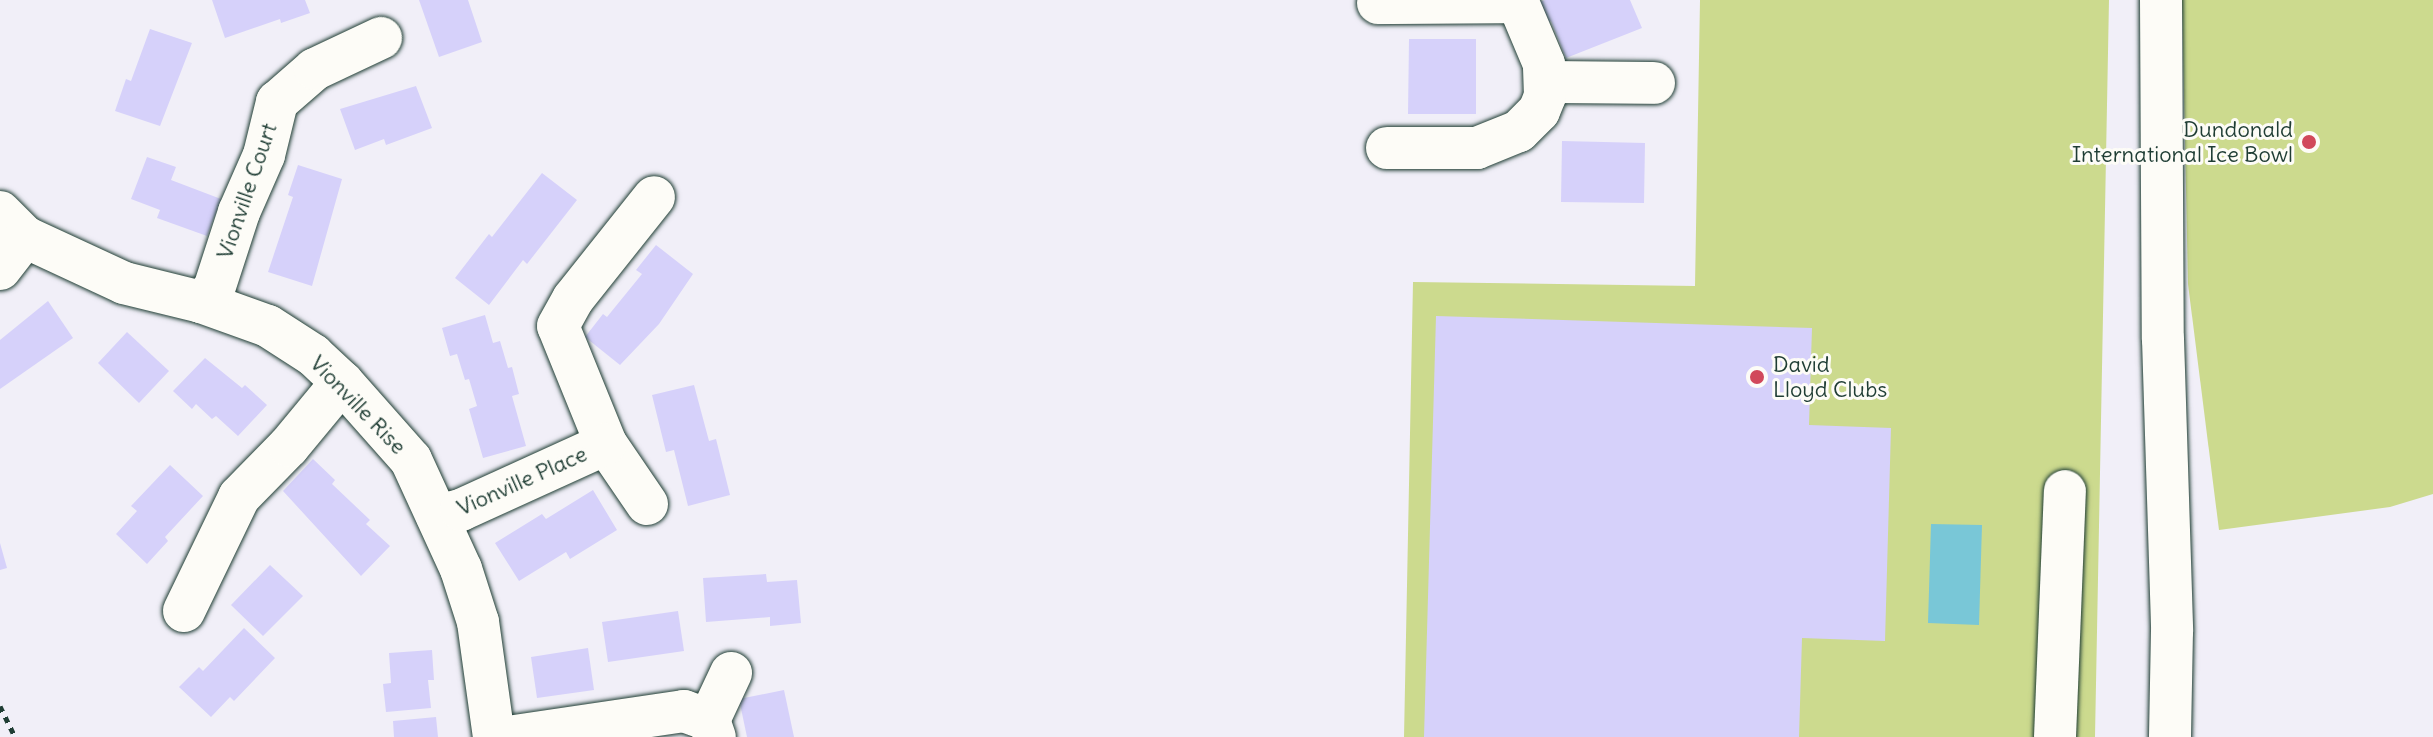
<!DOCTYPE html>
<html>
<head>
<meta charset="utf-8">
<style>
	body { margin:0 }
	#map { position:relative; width:2433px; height:737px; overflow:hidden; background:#f1eff8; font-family:Delius,sans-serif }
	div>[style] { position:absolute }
	.green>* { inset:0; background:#ccda8e }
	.water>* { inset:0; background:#79c7d7 }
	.building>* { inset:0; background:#d6d1fa }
	.path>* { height:5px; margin-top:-2.5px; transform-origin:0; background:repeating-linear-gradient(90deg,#1f3d34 0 6px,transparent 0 12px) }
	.roads { filter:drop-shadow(0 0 2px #1f3d34) drop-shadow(0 0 2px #1f3d34) }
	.minor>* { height:42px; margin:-21px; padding:0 21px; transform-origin:21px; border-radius:21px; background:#fdfcf7 }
	.dots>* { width:22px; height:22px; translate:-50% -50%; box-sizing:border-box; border:4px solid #fdfcf7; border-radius:50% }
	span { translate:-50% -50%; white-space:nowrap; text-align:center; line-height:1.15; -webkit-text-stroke:6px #fdfcf7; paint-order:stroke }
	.poi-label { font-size:22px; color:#1f3d34 }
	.right { translate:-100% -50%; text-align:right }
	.left { translate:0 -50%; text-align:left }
	.street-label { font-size:22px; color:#1f3d34 }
</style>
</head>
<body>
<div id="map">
	<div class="green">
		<i style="clip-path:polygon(1700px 0,2109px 0,2095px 737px,1404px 737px,1413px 282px,1695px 286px)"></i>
		<i style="clip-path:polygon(2182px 0,2433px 0,2433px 494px,2390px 507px,2219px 530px,2188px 284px)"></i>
	</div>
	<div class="water">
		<i style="clip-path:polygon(1931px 524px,1982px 525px,1979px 625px,1928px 623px)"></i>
	</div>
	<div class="building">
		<i style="clip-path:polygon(212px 0,305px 0,310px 13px,281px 23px,280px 19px,225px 38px)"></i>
		<i style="clip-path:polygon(419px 0,468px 0,482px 42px,439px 57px)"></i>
		<i style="clip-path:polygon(1545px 0,1630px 0,1642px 28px,1566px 58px,1551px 21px,1544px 24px,1536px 3px)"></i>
		<i style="clip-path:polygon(150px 29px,192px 43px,160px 126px,115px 111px,126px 79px,131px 81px)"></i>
		<i style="clip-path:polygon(1409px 39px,1476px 39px,1476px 114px,1408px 114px)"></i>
		<i style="clip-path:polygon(416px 86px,432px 128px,386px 145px,384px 139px,355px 150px,340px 109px)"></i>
		<i style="clip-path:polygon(1562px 141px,1645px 143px,1644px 203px,1561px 202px)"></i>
		<i style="clip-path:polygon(147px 157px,176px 167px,171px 180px,221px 199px,207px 236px,157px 218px,160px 210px,131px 199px)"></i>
		<i style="clip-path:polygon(298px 165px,342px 179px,312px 286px,268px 272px,293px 197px,288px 195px)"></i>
		<i style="clip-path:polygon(542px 173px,577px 200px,527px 264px,523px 260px,489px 305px,455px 278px,489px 234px,492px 237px)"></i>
		<i style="clip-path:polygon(656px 245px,693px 274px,659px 324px,620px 365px,585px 337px,603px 314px,607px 317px,642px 274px,636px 270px)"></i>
		<i style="clip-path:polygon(48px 301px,73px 338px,0 389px,0 340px)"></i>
		<i style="clip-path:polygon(485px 315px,493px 343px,500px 341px,508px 368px,512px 367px,519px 394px,512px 396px,526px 446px,483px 458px,469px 409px,477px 406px,469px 379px,465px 380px,457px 354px,450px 356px,442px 328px)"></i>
		<i style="clip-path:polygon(1436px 316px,1812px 328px,1809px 425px,1891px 428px,1885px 641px,1802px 638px,1799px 737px,1424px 737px)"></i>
		<i style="clip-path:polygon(127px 332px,169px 371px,139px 403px,98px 363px)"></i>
		<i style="clip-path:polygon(205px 358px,242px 388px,245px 385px,267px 405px,238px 436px,216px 416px,212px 419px,196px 404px,192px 409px,173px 391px)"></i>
		<i style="clip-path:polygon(694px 385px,709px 441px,716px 439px,730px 495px,688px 506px,674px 450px,666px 452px,652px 395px)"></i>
		<i style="clip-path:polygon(313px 459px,335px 480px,332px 484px,370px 520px,366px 524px,390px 546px,361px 576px,283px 491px)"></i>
		<i style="clip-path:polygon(170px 465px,203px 496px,165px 537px,168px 541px,147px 564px,116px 534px,137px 511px,131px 506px)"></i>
		<i style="clip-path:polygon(593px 490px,617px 530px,570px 559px,566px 552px,519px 581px,495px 543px,542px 514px,546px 519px)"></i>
		<i style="clip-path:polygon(0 543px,7px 568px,0 570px)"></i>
		<i style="clip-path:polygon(270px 565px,303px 596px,263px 636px,231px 605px)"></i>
		<i style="clip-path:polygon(766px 574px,767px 582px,797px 580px,801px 623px,770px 626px,770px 617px,706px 622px,703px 578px)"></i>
		<i style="clip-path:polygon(678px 611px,684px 651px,608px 662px,602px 622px)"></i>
		<i style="clip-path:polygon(244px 628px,275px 658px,234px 701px,230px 697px,211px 717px,179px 687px,199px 667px,203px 671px)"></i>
		<i style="clip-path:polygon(588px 648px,594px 690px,537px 698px,531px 657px)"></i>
		<i style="clip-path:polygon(432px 650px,434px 680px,428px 680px,431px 708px,386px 712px,383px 684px,391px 683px,389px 653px)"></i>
		<i style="clip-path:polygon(784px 690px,794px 737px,747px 737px,739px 699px)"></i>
		<i style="clip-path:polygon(436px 717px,438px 737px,394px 737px,393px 721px)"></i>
	</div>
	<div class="path">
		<i style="left:0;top:706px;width:34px;rotate:64deg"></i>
	</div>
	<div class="roads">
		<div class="minor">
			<i style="left:2161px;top:0;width:339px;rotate:89.7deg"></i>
			<i style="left:2163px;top:339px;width:292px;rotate:88.2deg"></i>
			<i style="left:2172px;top:631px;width:106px;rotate:91.1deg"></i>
			<i style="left:1378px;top:3px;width:140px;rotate:-0.4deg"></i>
			<i style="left:1546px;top:82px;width:108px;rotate:0.5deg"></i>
			<i style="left:1387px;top:148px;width:90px"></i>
			<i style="left:1477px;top:148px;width:45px;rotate:-22deg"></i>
			<i style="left:1519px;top:131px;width:28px;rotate:-45deg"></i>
			<i style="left:1539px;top:111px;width:16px;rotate:-68deg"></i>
			<i style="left:1545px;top:96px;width:32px;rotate:-92deg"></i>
			<i style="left:1544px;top:64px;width:69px;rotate:-112.9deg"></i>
			<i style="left:0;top:212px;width:35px;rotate:45deg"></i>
			<i style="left:25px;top:237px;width:109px;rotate:24.9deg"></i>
			<i style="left:124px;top:283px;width:79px;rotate:13.9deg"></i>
			<i style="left:201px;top:302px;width:71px;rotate:19.7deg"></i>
			<i style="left:268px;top:326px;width:54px;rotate:32.8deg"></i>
			<i style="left:313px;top:355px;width:40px;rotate:43deg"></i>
			<i style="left:342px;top:382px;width:104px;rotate:48.5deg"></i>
			<i style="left:411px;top:460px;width:120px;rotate:65.4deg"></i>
			<i style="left:461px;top:569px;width:56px;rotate:72.2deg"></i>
			<i style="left:478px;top:622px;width:116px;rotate:82.1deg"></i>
			<i style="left:0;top:269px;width:41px;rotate:-52deg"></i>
			<i style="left:201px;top:302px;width:18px;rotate:-45deg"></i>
			<i style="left:214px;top:289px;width:81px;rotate:-72deg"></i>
			<i style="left:239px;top:212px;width:62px;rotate:-66.3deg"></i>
			<i style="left:264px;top:155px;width:55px;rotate:-76.2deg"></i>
			<i style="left:277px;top:102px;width:50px;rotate:-41deg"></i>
			<i style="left:315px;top:69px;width:73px;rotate:-25.2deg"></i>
			<i style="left:647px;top:504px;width:73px;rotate:-124.3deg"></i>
			<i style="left:606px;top:444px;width:127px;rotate:-112.1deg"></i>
			<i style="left:558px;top:326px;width:31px;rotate:-61deg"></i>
			<i style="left:573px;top:299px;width:130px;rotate:-51.5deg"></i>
			<i style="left:437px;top:516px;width:25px;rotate:-14deg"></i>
			<i style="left:461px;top:510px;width:159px;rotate:-24.5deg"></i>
			<i style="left:184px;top:611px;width:127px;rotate:-64.2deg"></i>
			<i style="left:239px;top:497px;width:71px;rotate:-45.6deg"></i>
			<i style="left:289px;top:446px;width:83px;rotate:-50.4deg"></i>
			<i style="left:709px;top:720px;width:52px;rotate:-64.9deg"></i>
			<i style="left:508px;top:737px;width:178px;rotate:-8.4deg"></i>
			<i style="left:684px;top:711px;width:27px;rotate:20deg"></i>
			<i style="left:709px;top:720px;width:18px;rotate:71deg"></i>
			<i style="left:2055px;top:737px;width:246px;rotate:-87.7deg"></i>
		</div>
	</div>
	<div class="dots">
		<i style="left:2309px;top:142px;background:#d1495b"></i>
		<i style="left:1757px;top:377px;background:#d1495b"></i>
	</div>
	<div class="poi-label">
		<span class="right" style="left:2293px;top:142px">Dundonald<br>International Ice Bowl</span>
		<span class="left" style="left:1773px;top:377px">David<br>Lloyd Clubs</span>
	</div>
	<div class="street-label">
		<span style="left:247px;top:191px;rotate:-71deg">Vionville Court</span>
		<span style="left:358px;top:405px;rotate:46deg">Vionville Rise</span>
		<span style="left:522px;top:481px;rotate:-24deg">Vionville Place</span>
	</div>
</div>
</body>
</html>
